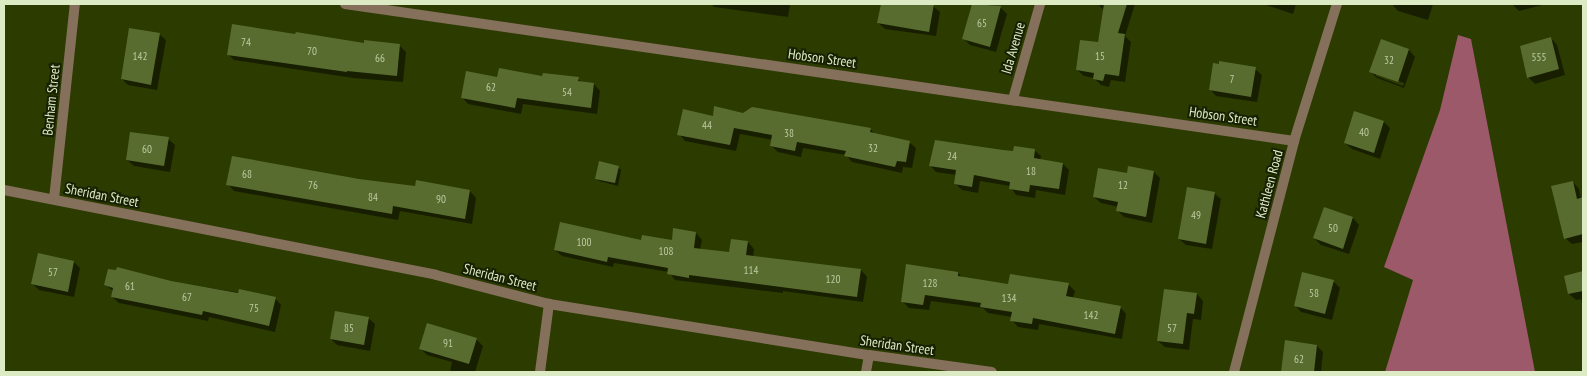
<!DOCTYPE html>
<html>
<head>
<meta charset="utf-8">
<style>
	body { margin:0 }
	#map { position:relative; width:1587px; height:376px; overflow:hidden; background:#2c3b00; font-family:"PT Sans Narrow",sans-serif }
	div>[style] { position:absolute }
	.forest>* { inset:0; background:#9b596a }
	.shadow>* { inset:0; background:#0007 }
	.building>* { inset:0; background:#586c30 }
	.minor>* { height:10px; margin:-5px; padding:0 5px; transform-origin:5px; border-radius:5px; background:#85705c }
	span { translate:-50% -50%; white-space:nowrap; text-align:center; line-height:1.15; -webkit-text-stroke:4px #172002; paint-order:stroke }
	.number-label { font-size:11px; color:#bccba0 }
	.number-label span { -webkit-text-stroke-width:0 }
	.street-label { font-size:14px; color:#ddebc5 }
	.frame { position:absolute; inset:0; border:5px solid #ddebc5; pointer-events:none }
</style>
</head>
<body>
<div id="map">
	<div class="forest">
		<i style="clip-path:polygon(1458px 35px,1471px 39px,1535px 372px,1385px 372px,1413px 280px,1384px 267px,1440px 110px)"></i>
	</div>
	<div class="shadow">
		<i style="clip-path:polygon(711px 4px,790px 4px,788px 17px,714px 7px)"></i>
		<i style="clip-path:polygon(882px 4px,933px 6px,940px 12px,936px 36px,885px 29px,878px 23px)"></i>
		<i style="clip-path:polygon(973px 4px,987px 4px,1000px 7px,1007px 14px,996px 52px,970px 45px,964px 39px)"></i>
		<i style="clip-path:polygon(1098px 4px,1135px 4px,1125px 36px,1131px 42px,1125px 82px,1111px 80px,1109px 87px,1101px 85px,1094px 78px,1084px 76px,1077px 70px,1099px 44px,1104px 11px)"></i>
		<i style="clip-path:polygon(1263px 4px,1296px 4px,1293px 14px)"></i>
		<i style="clip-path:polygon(1392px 4px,1433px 4px,1428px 20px,1398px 11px)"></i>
		<i style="clip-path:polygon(1512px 4px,1546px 4px,1519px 11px)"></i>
		<i style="clip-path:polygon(159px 34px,166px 40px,157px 90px,128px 85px,122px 79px)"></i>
		<i style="clip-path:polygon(296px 36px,365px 44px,399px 45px,406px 52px,403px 82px,353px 78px,234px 60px,228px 54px)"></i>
		<i style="clip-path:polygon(1551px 38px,1557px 45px,1565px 75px,1535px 84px,1529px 78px,1521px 47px)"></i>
		<i style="clip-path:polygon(evenodd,1381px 41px,1409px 50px,1415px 57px,1404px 88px,1377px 78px,1370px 71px,1381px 41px,1376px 73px,1404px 83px,1403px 86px,1376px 76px,1376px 73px)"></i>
		<i style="clip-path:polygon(1255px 69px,1262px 75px,1257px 102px,1216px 96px,1210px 89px)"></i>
		<i style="clip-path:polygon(498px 78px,578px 79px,582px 83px,594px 84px,600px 91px,597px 114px,523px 104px,521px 114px,468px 104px,462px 97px)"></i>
		<i style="clip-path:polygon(1355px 113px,1384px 122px,1390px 128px,1380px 159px,1352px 149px,1345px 143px)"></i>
		<i style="clip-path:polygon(743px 114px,870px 129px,876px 135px,909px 142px,916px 148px,912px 168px,903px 167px,902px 173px,852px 162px,846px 155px,803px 148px,801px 157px,778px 152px,772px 146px,773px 140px,740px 134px,736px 151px,685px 141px,679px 134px,714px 117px)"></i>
		<i style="clip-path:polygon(168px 139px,175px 145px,170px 172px,134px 166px,127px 160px)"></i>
		<i style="clip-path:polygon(1034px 150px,1041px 156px,1040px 160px,1063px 164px,1069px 170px,1065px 195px,1036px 190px,1035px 198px,1016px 195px,1010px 186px,980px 181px,978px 193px,962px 190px,956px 184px,957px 175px,936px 172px,930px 165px,1003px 152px)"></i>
		<i style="clip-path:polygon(618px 167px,621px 170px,618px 186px,599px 181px,596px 178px)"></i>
		<i style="clip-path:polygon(1154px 172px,1160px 178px,1152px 223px,1124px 217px,1118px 211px,1119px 207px,1101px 203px,1094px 197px,1128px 175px)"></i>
		<i style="clip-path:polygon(359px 180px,416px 188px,470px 191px,476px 198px,472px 224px,400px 211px,398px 220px,234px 191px,228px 184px)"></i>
		<i style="clip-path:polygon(1573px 182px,1579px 189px,1581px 199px,1583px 198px,1583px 242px,1572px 244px,1565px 238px)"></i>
		<i style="clip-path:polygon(1214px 193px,1221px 199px,1212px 249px,1186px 245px,1179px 239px)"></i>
		<i style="clip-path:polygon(1324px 209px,1353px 218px,1359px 225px,1349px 254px,1321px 245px,1314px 238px)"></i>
		<i style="clip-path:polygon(696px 233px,702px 240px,700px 250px,730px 253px,748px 242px,754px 249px,753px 257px,861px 270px,867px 277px,863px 302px,783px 291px,783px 293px,675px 280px,669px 272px,614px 263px,613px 267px,562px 256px,555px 250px,642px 241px,673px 241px)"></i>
		<i style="clip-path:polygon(74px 262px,80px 268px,74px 297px,39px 290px,33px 284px)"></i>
		<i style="clip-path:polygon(1583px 272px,1583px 306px,1581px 299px,1576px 300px,1569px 294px,1565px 277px)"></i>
		<i style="clip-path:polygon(958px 273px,963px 278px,1009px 286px,1068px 284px,1075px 291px,1073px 298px,1120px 307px,1126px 314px,1122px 339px,1039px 324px,1038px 330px,1018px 327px,1012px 320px,1012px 317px,988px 313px,983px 308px,931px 301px,929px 310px,909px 308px,902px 301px)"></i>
		<i style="clip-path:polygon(1333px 281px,1340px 288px,1332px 320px,1301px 312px,1295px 305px)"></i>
		<i style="clip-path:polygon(171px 282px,275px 298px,281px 305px,275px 332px,209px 317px,208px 321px,119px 303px,112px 297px,114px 292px,106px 285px)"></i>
		<i style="clip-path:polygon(1197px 294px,1203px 301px,1201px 320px,1193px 319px,1189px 350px,1165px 347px,1158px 341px)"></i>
		<i style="clip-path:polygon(368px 318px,375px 324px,370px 351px,337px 345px,331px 339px)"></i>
		<i style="clip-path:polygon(476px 339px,483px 346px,475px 372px,450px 372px,452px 362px,427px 355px,420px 348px)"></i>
		<i style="clip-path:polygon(1286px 342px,1317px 346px,1323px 352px,1321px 372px,1282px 372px)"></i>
	</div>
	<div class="building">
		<i style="clip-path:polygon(881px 4px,934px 4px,929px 32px,877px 23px)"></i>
		<i style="clip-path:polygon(972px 4px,1001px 6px,990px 47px,962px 39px)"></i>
		<i style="clip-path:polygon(1104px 4px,1127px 4px,1118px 33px,1125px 34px,1119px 76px,1105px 74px,1103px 81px,1093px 79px,1094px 73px,1076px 70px,1080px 40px,1098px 42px)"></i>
		<i style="clip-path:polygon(232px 24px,295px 34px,296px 32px,364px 43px,364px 40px,400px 44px,397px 76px,347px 71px,347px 72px,227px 55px)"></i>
		<i style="clip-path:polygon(129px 28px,160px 33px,151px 85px,121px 79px)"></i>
		<i style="clip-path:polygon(1551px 37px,1559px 69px,1527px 78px,1520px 46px)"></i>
		<i style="clip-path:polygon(1381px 39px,1409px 49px,1398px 82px,1369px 72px)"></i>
		<i style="clip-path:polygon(1219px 61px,1256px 67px,1251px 97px,1209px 90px,1213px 63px,1219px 64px)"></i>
		<i style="clip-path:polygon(499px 68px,542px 76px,543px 73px,579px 77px,578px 81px,594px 83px,591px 108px,517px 98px,515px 108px,461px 98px,466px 71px,497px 77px)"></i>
		<i style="clip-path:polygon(714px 106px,743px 113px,752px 107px,871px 128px,870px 132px,910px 141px,906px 162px,897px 161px,895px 167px,844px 156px,846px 151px,797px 142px,795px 151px,770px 146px,772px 135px,734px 128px,730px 145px,677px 135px,683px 109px,713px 116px)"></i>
		<i style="clip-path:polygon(1354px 111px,1384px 121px,1374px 153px,1344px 143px)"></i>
		<i style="clip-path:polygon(130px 132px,169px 137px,164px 166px,126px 160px)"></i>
		<i style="clip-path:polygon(935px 140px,1003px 150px,1013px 151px,1014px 146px,1035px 149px,1034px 158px,1063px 163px,1059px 189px,1030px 185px,1029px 192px,1009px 189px,1010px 182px,974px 175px,972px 187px,954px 184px,956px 170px,929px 166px)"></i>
		<i style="clip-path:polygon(232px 156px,359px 179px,415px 186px,416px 180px,470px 190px,465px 219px,393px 206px,392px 214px,226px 185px)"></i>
		<i style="clip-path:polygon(599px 161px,619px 166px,615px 183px,595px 179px)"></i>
		<i style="clip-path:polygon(1128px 166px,1154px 171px,1146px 217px,1116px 211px,1118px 202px,1093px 197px,1098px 168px,1127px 173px)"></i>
		<i style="clip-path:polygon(1573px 181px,1577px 199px,1583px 197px,1583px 234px,1564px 239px,1551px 186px)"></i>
		<i style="clip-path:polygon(1187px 187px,1215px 192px,1206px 244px,1178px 239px)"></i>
		<i style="clip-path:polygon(1324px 207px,1353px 217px,1343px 249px,1313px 238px)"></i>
		<i style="clip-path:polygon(560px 222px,641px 240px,642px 235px,672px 240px,673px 228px,696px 232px,694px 248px,729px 252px,731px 239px,748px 241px,746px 255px,861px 269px,857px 297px,689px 275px,689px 278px,667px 274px,668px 268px,608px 257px,607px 262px,554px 250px)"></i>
		<i style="clip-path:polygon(38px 253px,74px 261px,68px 292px,31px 284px)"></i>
		<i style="clip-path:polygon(906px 264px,958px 272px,958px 276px,1008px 284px,1010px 274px,1069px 283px,1066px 296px,1121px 306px,1115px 334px,1033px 318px,1032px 324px,1010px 321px,1012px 312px,980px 307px,981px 303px,925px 295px,923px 305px,901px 302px)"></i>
		<i style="clip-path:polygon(117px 267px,171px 281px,238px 293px,239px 289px,276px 297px,269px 326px,203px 311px,202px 315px,111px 297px,113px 288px,104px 285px,108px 269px,116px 270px)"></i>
		<i style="clip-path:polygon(1583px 271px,1583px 291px,1568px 294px,1564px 276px)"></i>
		<i style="clip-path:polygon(1302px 272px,1334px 280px,1325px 314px,1294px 306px)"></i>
		<i style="clip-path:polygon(1164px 289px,1197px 293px,1194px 314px,1187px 313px,1183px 344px,1157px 341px)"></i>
		<i style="clip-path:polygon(335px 311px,369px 317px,364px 345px,330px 339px)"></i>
		<i style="clip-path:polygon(427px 323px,477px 338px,469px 364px,419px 349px)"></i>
		<i style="clip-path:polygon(1285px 340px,1317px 345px,1314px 372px,1281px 372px)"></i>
	</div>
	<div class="minor">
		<i style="left:345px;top:4px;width:959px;rotate:8.21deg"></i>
		<i style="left:1013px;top:99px;width:99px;rotate:-74.1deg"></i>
		<i style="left:4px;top:190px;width:440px;rotate:11.1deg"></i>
		<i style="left:436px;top:275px;width:117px;rotate:14.4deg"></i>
		<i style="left:549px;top:304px;width:324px;rotate:9.1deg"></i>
		<i style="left:869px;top:355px;width:124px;rotate:7.9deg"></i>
		<i style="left:54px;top:199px;width:196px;rotate:-83.9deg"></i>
		<i style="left:540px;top:372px;width:69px;rotate:-82.5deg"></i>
		<i style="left:866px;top:372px;width:17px;rotate:-80deg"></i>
		<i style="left:1234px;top:372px;width:239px;rotate:-75.4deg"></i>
		<i style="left:1294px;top:141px;width:144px;rotate:-72.6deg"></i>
	</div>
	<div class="number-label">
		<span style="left:982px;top:23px">65</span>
		<span style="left:246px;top:42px">74</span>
		<span style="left:312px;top:51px">70</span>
		<span style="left:140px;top:56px">142</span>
		<span style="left:1100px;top:56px">15</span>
		<span style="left:1539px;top:57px">555</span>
		<span style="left:380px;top:58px">66</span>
		<span style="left:1389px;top:60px">32</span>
		<span style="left:1232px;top:79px">7</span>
		<span style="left:491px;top:87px">62</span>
		<span style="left:567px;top:92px">54</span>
		<span style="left:707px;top:125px">44</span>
		<span style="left:1364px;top:132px">40</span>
		<span style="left:789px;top:133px">38</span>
		<span style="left:873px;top:148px">32</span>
		<span style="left:147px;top:149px">60</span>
		<span style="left:952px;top:156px">24</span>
		<span style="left:1031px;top:171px">18</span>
		<span style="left:247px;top:174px">68</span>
		<span style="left:313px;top:185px">76</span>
		<span style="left:1123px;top:185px">12</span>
		<span style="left:373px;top:197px">84</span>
		<span style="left:441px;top:199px">90</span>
		<span style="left:1196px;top:215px">49</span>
		<span style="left:1333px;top:228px">50</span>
		<span style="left:584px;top:242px">100</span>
		<span style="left:666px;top:251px">108</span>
		<span style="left:751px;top:270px">114</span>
		<span style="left:53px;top:272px">57</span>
		<span style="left:833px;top:279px">120</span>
		<span style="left:930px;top:283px">128</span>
		<span style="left:130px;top:286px">61</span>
		<span style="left:1314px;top:293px">58</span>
		<span style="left:187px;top:297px">67</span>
		<span style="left:1009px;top:298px">134</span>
		<span style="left:254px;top:308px">75</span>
		<span style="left:1091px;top:315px">142</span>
		<span style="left:349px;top:328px">85</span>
		<span style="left:1172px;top:328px">57</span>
		<span style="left:448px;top:343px">91</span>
		<span style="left:1299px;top:359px">62</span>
	</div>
	<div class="street-label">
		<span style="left:1013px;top:48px;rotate:-74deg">Ida Avenue</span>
		<span style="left:822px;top:58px;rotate:8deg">Hobson Street</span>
		<span style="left:51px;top:100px;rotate:-84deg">Benham Street</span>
		<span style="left:1223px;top:116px;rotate:8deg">Hobson Street</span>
		<span style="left:1269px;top:184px;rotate:-75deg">Kathleen Road</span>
		<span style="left:102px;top:195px;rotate:11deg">Sheridan Street</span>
		<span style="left:500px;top:277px;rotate:14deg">Sheridan Street</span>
		<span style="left:897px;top:345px;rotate:8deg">Sheridan Street</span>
	</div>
	<div class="frame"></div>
</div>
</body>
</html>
